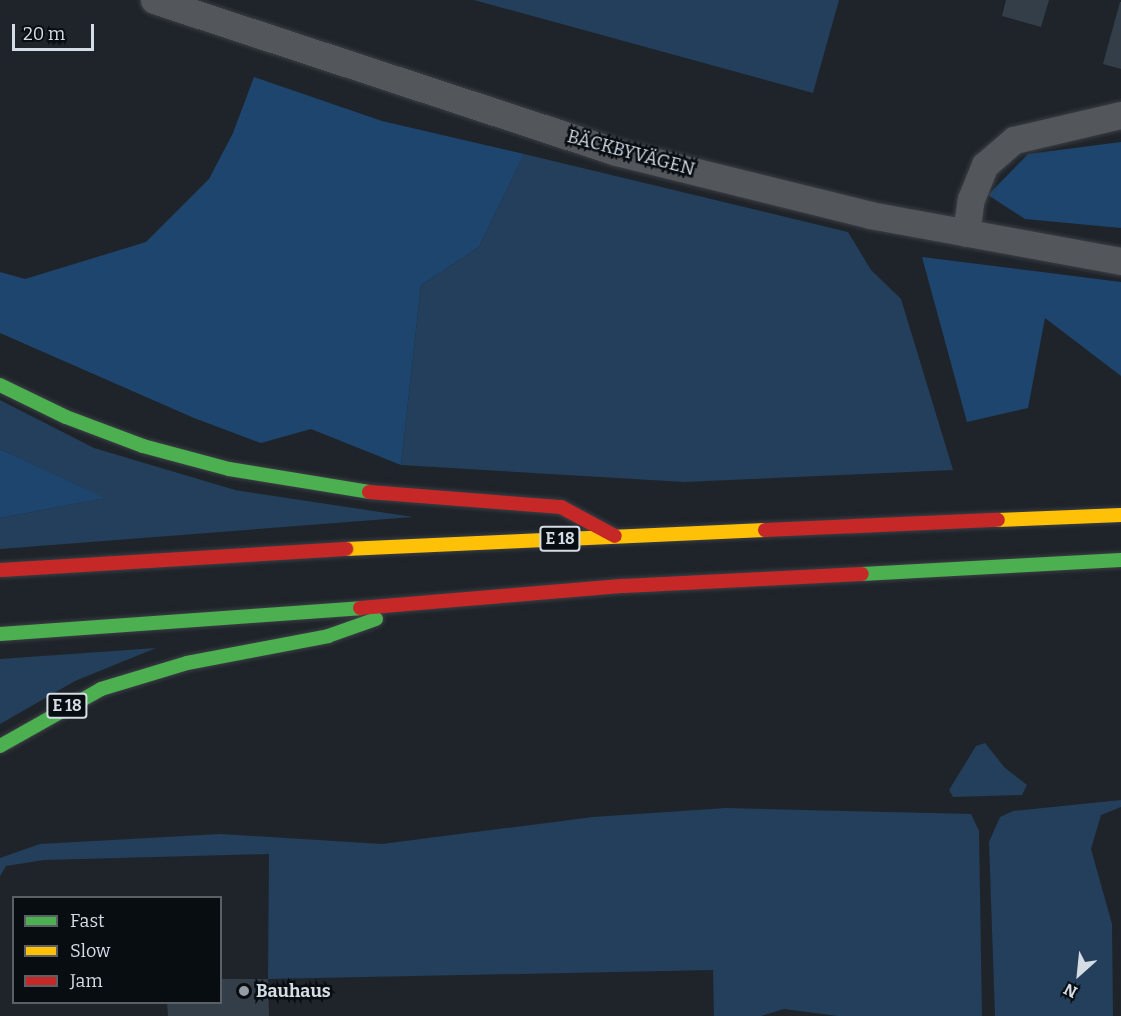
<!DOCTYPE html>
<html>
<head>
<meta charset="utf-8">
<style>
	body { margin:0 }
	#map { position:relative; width:1121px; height:1016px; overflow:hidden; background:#1f242a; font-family:Bitter,serif }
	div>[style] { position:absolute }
	.green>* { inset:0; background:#233f5b }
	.forest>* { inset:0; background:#1e456d }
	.building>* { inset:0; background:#333e48 }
	.roads { filter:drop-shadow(0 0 2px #3b3f44) drop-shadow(0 0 2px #3b3f44) }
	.street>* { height:27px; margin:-13.5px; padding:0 13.5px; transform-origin:13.5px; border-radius:13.5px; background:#53575c }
	.fast>* { height:14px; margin:-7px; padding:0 7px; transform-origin:7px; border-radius:7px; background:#4caf50 }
	.slow>* { height:14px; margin:-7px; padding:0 7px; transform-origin:7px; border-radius:7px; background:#ffc107 }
	.jam>* { height:14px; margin:-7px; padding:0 7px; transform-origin:7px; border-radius:7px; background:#c62828 }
	.dots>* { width:16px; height:16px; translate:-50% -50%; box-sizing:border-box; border:3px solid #080d12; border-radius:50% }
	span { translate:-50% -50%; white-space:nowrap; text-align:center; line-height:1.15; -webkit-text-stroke:5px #080d12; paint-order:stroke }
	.shield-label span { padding:2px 4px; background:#080d12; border:2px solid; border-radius:4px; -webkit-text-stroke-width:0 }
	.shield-label { font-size:16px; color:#d5dce4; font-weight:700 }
	.street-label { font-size:18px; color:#d5dce4 }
	.poi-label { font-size:18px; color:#d5dce4; font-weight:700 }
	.left { translate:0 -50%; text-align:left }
	.legend { position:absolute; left:12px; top:896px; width:210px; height:108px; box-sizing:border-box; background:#080d12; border:2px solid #5a6066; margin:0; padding:8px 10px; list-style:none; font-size:18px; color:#d5dce4 }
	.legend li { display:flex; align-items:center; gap:12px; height:30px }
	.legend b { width:30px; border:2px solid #5a6066 }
	.north { position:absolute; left:1049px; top:944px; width:60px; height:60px; -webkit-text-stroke:4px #080d12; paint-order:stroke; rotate:207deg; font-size:16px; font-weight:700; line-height:24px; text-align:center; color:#d5dce4 }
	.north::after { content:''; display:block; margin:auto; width:21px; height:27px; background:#d5dce4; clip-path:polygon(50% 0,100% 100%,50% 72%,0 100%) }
	.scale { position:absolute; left:12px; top:24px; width:82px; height:27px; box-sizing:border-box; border:3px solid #d5dce4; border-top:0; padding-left:8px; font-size:18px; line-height:21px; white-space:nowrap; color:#d5dce4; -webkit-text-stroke:4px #080d12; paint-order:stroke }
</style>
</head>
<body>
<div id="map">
	<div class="green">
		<i style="clip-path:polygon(474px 0,839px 0,813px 93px)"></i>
		<i style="clip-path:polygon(524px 154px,848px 232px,871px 270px,901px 299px,953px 470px,684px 482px,401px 465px,421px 285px,479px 247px)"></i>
		<i style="clip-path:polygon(0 400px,94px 448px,235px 490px,413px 517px,0 549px,0 518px,104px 498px,0 449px)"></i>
		<i style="clip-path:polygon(156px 648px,75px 681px,0 724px,0 659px)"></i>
		<i style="clip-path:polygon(985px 743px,1005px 768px,1027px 785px,1022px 795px,953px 797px,949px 790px,976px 746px)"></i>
		<i style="clip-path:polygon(1121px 800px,1121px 807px,1101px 815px,1091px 849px,1112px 924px,1113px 1016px,995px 1016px,989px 842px,1000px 817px,1013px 811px)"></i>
		<i style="clip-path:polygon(726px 808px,971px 814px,979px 831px,982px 1016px,838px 1016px,784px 1009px,761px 1016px,714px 1016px,713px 970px,268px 979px,269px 854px,44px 860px,6px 866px,0 876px,0 858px,40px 844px,220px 834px,382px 844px,593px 817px)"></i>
	</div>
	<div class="forest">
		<i style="clip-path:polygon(254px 77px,382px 121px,524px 154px,479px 247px,421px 285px,401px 465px,311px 429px,261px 443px,194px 418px,0 333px,0 272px,25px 279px,146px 242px,209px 179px,233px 133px)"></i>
		<i style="clip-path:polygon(1121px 142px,1121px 228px,1025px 219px,988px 195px,1028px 154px)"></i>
		<i style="clip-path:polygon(922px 257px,1121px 282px,1121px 376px,1045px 318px,1028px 408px,967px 422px)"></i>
		<i style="clip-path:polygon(0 449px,105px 498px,0 518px)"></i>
	</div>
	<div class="building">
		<i style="clip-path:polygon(1006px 0,1049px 0,1041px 27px,1002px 16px)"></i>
		<i style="clip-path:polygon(1120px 2px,1121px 2px,1121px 69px,1103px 64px)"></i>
		<i style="clip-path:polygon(220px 979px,268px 979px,269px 1016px,168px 1016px,167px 1002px,220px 1002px)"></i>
	</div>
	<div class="roads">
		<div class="street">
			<i style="left:154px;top:0;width:486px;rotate:18.2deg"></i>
			<i style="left:616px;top:152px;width:262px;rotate:13.9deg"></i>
			<i style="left:870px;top:215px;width:255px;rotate:10.4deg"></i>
			<i style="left:966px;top:233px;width:34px;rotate:-82deg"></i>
			<i style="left:971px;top:199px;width:37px;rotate:-68deg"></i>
			<i style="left:985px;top:165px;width:38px;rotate:-41deg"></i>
			<i style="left:1014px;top:140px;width:110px;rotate:-13.2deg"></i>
		</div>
		<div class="fast">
			<i style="left:0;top:385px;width:73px;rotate:25.9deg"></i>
			<i style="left:66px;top:417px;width:82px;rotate:20.6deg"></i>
			<i style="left:143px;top:446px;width:89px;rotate:15deg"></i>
			<i style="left:229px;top:469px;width:142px;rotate:9.3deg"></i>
			<i style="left:862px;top:574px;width:259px;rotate:-3.1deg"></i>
			<i style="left:0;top:634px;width:361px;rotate:-4.1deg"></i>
			<i style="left:0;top:746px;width:116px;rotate:-29.4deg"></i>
			<i style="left:101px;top:689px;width:90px;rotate:-16.8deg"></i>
			<i style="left:187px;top:663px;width:144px;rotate:-10.8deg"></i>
			<i style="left:328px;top:636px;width:51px;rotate:-19.5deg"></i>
		</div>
		<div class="slow">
			<i style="left:998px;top:520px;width:123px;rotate:-2.3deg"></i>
			<i style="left:346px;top:549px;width:419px;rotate:-2.6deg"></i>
		</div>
		<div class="jam">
			<i style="left:369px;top:492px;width:193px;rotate:4.5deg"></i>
			<i style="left:561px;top:507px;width:61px;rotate:28.2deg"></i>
			<i style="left:765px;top:530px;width:233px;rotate:-2.5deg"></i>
			<i style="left:0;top:570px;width:347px;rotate:-3.5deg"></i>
			<i style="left:360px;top:608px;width:265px;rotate:-4.8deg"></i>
			<i style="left:624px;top:586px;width:238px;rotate:-2.9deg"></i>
		</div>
	</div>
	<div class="dots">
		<i style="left:244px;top:991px;background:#959ca3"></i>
	</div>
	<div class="shield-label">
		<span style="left:560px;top:539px">E 18</span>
		<span style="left:67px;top:706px">E 18</span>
	</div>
	<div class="street-label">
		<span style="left:631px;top:153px;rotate:15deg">BÄCKBYVÄGEN</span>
	</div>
	<div class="poi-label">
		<span class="left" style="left:256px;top:991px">Bauhaus</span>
	</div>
	<ul class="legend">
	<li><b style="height:8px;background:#4caf50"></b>Fast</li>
	<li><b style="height:8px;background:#ffc107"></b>Slow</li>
	<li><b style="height:8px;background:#c62828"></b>Jam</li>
	</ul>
	<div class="north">N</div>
	<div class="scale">20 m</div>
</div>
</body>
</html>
